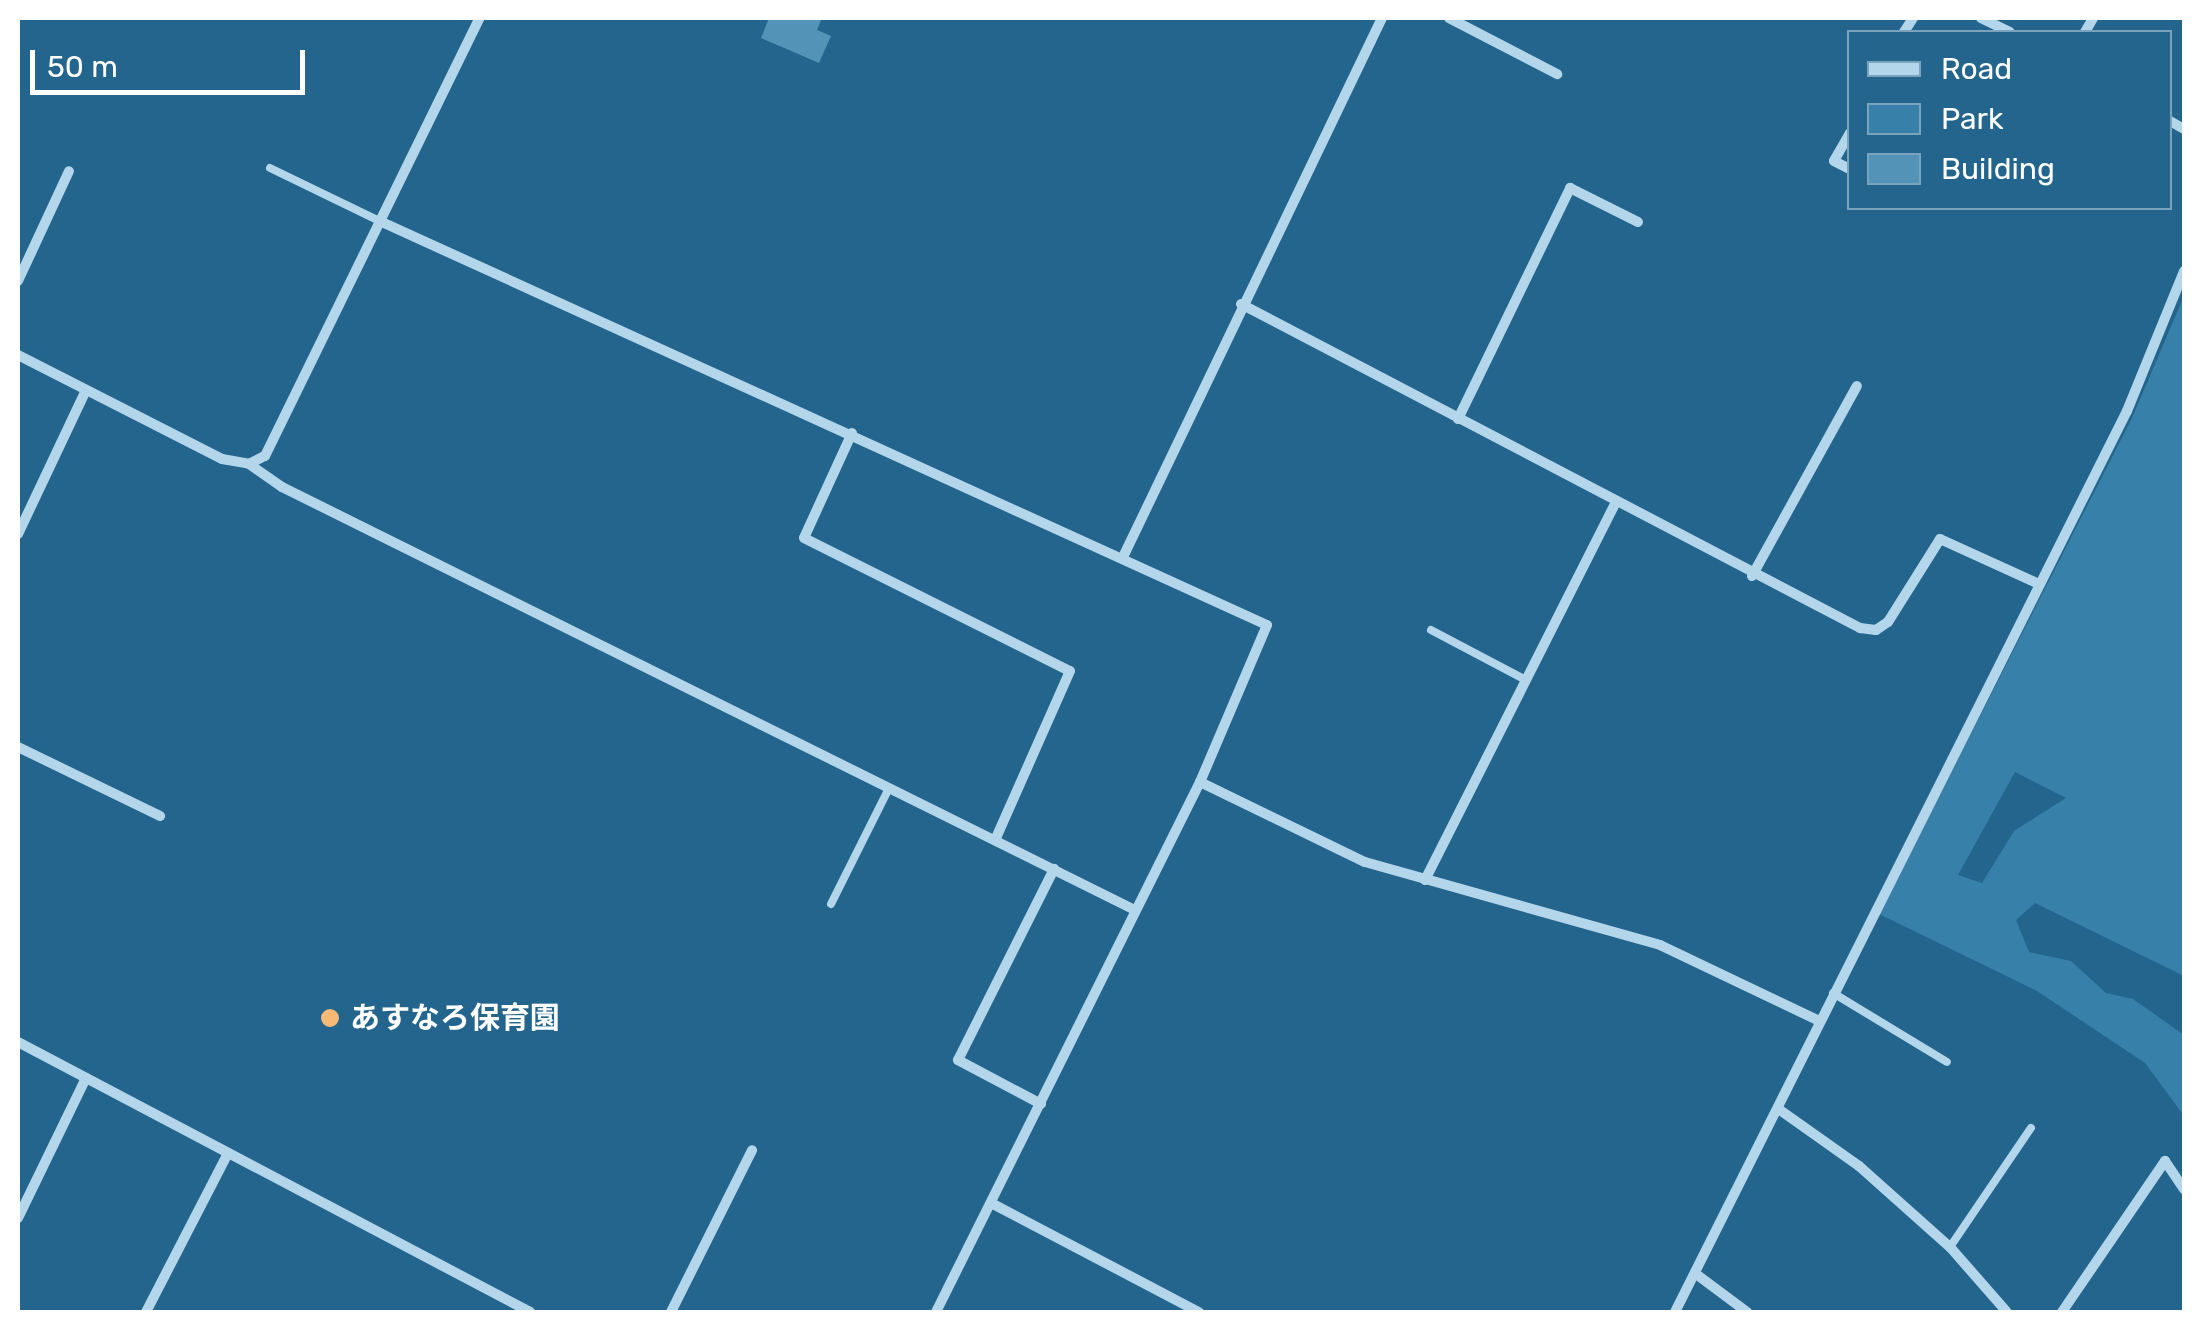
<!DOCTYPE html>
<html>
<head>
<meta charset="utf-8">
<style>
	body { margin:0 }
	#map { position:relative; width:2202px; height:1330px; overflow:hidden; background:#23658d; font-family:Rubik,"Noto Sans JP",sans-serif }
	div>[style] { position:absolute }
	.green>* { inset:0; background:#3780aa }
	.building>* { inset:0; background:#5493b8 }
	.service>* { height:8px; margin:-4px; padding:0 4px; transform-origin:4px; border-radius:4px; background:#b3d6eb }
	.minor>* { height:10px; margin:-5px; padding:0 5px; transform-origin:5px; border-radius:5px; background:#b3d6eb }
	.dots>* { width:28px; height:28px; translate:-50% -50%; box-sizing:border-box; border:5px solid #23658d; border-radius:50% }
	span { translate:-50% -50%; white-space:nowrap; text-align:center; line-height:1.15; -webkit-text-stroke:8px #23658d; paint-order:stroke }
	.poi-label { font-size:30px; color:#fff; font-weight:700 }
	.left { translate:0 -50%; text-align:left }
	.frame { position:absolute; inset:0; border:20px solid #fff; pointer-events:none }
	.legend { position:absolute; left:1847px; top:30px; width:325px; height:180px; box-sizing:border-box; background:#23658d; border:2px solid #7ba3bb; margin:0; padding:12px 18px; list-style:none; font-size:30px; color:#fff }
	.legend li { display:flex; align-items:center; gap:20px; height:50px }
	.legend b { width:50px; border:2px solid #7ba3bb }
	.scale { position:absolute; left:30px; top:50px; width:275px; height:45px; box-sizing:border-box; border:5px solid #fff; border-top:0; padding-left:12px; font-size:30px; line-height:35px; white-space:nowrap; color:#fff; -webkit-text-stroke:8px #23658d; paint-order:stroke }
</style>
</head>
<body>
<div id="map">
	<div class="green">
		<i style="clip-path:polygon(evenodd,2184px 296px,2184px 976px,2035px 903px,2016px 920px,2029px 952px,2071px 961px,2106px 993px,2133px 999px,2184px 1035px,2184px 1116px,2145px 1063px,2037px 991px,1879px 914px,2132px 418px,2184px 296px,2015px 772px,2066px 798px,2014px 831px,1982px 883px,1958px 875px,2015px 772px)"></i>
	</div>
	<div class="building">
		<i style="clip-path:polygon(769px 18px,822px 18px,817px 30px,831px 36px,819px 63px,761px 38px)"></i>
	</div>
	<div class="service">
		<i style="left:270px;top:168px;width:127px;rotate:25.8deg"></i>
		<i style="left:1431px;top:630px;width:107px;rotate:27.8deg"></i>
		<i style="left:831px;top:904px;width:130px;rotate:-63.4deg"></i>
		<i style="left:1833px;top:993px;width:133px;rotate:31.2deg"></i>
		<i style="left:1950px;top:1247px;width:144px;rotate:-55.8deg"></i>
	</div>
	<div class="minor">
		<i style="left:1449px;top:18px;width:122px;rotate:27.4deg"></i>
		<i style="left:1981px;top:18px;width:32px;rotate:26deg"></i>
		<i style="left:1904px;top:32px;width:17px;rotate:-57deg"></i>
		<i style="left:2085px;top:32px;width:16px;rotate:-60deg"></i>
		<i style="left:2170px;top:121px;width:16px;rotate:30deg"></i>
		<i style="left:1850px;top:133px;width:32px;rotate:120deg"></i>
		<i style="left:1834px;top:161px;width:18px;rotate:27deg"></i>
		<i style="left:384px;top:223px;width:970px;rotate:24.48deg"></i>
		<i style="left:1267px;top:625px;width:171px;rotate:113.1deg"></i>
		<i style="left:1200px;top:782px;width:592px;rotate:116.48deg"></i>
		<i style="left:18px;top:281px;width:121px;rotate:-65.1deg"></i>
		<i style="left:1241px;top:304px;width:699px;rotate:27.63deg"></i>
		<i style="left:1860px;top:628px;width:16px;rotate:7deg"></i>
		<i style="left:1876px;top:630px;width:14px;rotate:-34deg"></i>
		<i style="left:1888px;top:622px;width:98px;rotate:-57.9deg"></i>
		<i style="left:1940px;top:539px;width:107px;rotate:24.4deg"></i>
		<i style="left:18px;top:355px;width:229px;rotate:27deg"></i>
		<i style="left:222px;top:459px;width:27px;rotate:10deg"></i>
		<i style="left:249px;top:464px;width:18px;rotate:-27deg"></i>
		<i style="left:265px;top:456px;width:488px;rotate:-63.9deg"></i>
		<i style="left:1458px;top:419px;width:257px;rotate:-64.1deg"></i>
		<i style="left:1570px;top:188px;width:76px;rotate:26.6deg"></i>
		<i style="left:852px;top:433px;width:115px;rotate:114.6deg"></i>
		<i style="left:804px;top:538px;width:297px;rotate:26.6deg"></i>
		<i style="left:1070px;top:671px;width:185px;rotate:113.9deg"></i>
		<i style="left:249px;top:464px;width:40px;rotate:34.9deg"></i>
		<i style="left:282px;top:487px;width:950px;rotate:26.38deg"></i>
		<i style="left:18px;top:534px;width:159px;rotate:-64.7deg"></i>
		<i style="left:1124px;top:555px;width:596px;rotate:-64.34deg"></i>
		<i style="left:1752px;top:576px;width:217px;rotate:-61.1deg"></i>
		<i style="left:18px;top:747px;width:158px;rotate:25.9deg"></i>
		<i style="left:1200px;top:782px;width:183px;rotate:25.9deg"></i>
		<i style="left:1365px;top:862px;width:306px;rotate:15.7deg"></i>
		<i style="left:1660px;top:945px;width:176px;rotate:25.5deg"></i>
		<i style="left:1425px;top:880px;width:424px;rotate:-63.2deg"></i>
		<i style="left:18px;top:1042px;width:579px;rotate:27.8deg"></i>
		<i style="left:1041px;top:1104px;width:94px;rotate:-152.1deg"></i>
		<i style="left:958px;top:1060px;width:214px;rotate:-63.3deg"></i>
		<i style="left:1780px;top:1110px;width:97px;rotate:35.3deg"></i>
		<i style="left:1859px;top:1166px;width:122px;rotate:41.7deg"></i>
		<i style="left:1950px;top:1247px;width:86px;rotate:48.8deg"></i>
		<i style="left:993px;top:1204px;width:233px;rotate:27.7deg"></i>
		<i style="left:18px;top:1218px;width:156px;rotate:-64.1deg"></i>
		<i style="left:1696px;top:1274px;width:64px;rotate:36.7deg"></i>
		<i style="left:146px;top:1312px;width:179px;rotate:-62.7deg"></i>
		<i style="left:671px;top:1312px;width:181px;rotate:-63.4deg"></i>
		<i style="left:1675px;top:1312px;width:1008px;rotate:-63.36deg"></i>
		<i style="left:2127px;top:411px;width:151px;rotate:-67.8deg"></i>
		<i style="left:2062px;top:1312px;width:183px;rotate:-55.7deg"></i>
		<i style="left:2165px;top:1161px;width:34px;rotate:56deg"></i>
	</div>
	<div class="dots">
		<i style="left:330px;top:1018px;background:#f6ba76"></i>
	</div>
	<div class="poi-label">
		<span class="left" style="left:350px;top:1018px">あすなろ保育園</span>
	</div>
	<div class="frame"></div>
	<ul class="legend">
	<li><b style="height:12px;background:#b3d6eb"></b>Road</li>
	<li><b style="height:28px;background:#3780aa"></b>Park</li>
	<li><b style="height:28px;background:#5493b8"></b>Building</li>
	</ul>
	<div class="scale">50 m</div>
</div>
</body>
</html>
